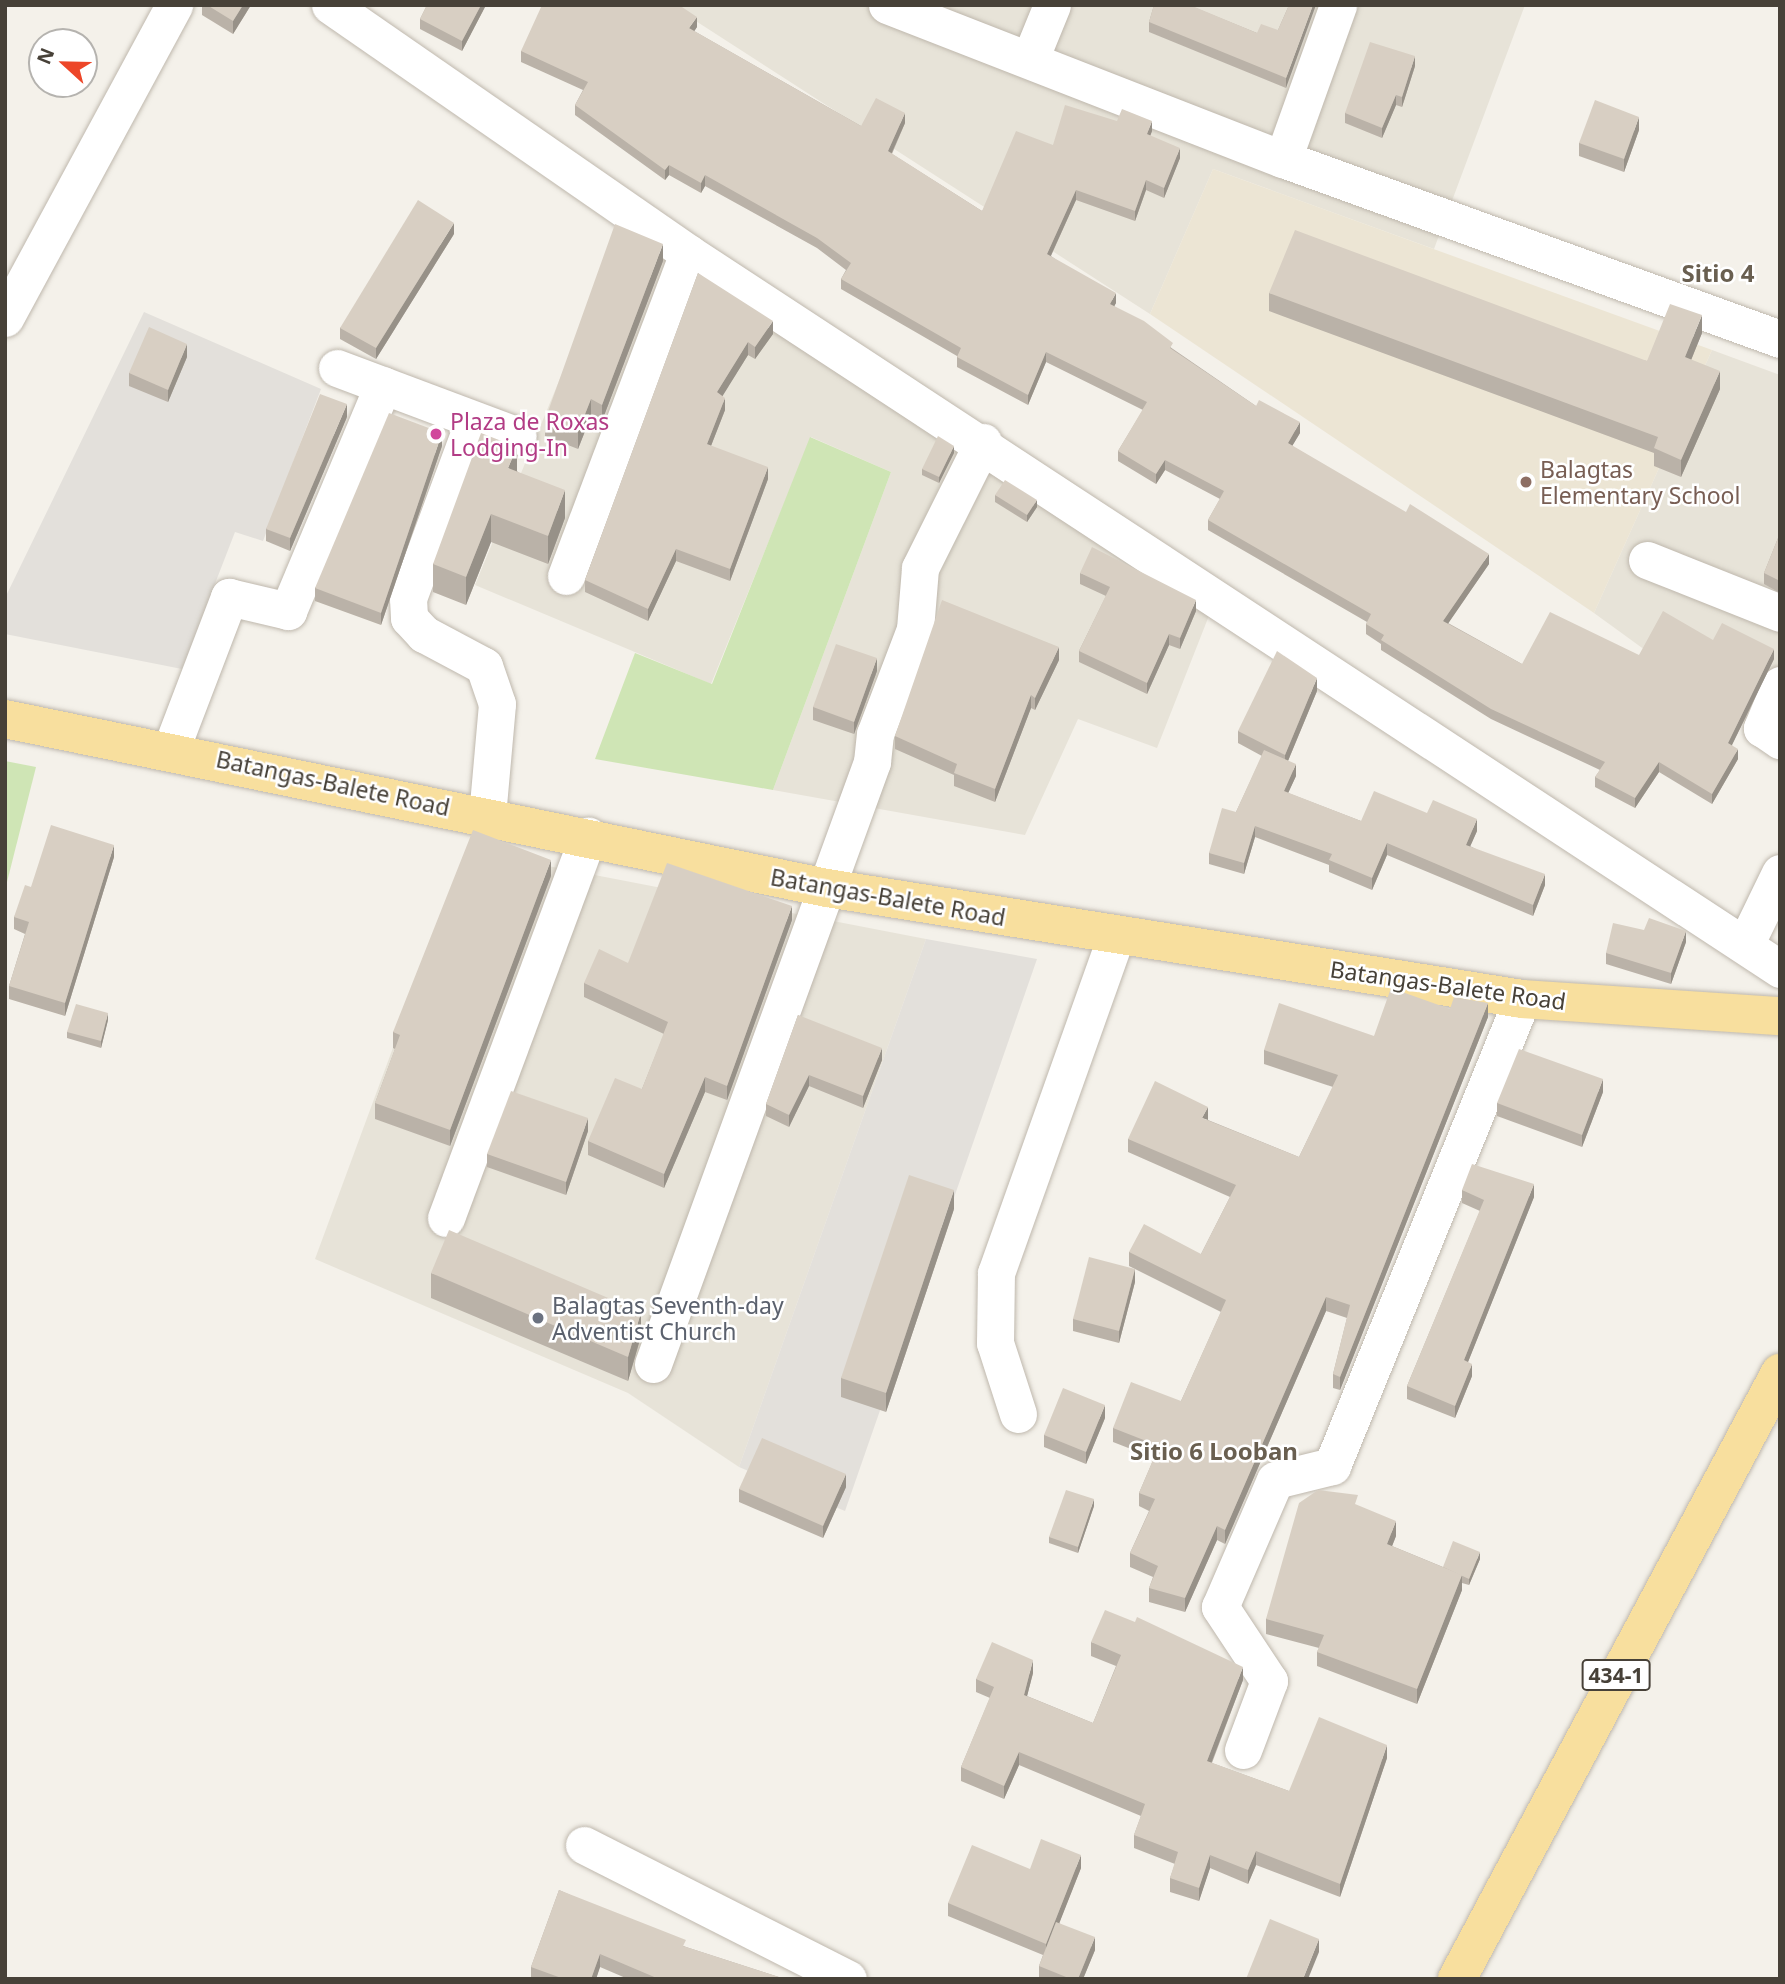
<!DOCTYPE html>
<html>
<head>
<meta charset="utf-8">
<style>
	body { margin:0 }
	#map { position:relative; width:1785px; height:1984px; overflow:hidden; background:#f4f1ea; font-family:"Noto Sans",sans-serif }
	div>[style] { position:absolute }
	.residential>* { inset:0; background:#e7e3d8 }
	.industrial>* { inset:0; background:#e3e0db }
	.education>* { inset:0; background:#ece5d4 }
	.green>* { inset:0; background:#cfe5b5 }
	.roads { filter:drop-shadow(0 0 2px #bfb8ad) drop-shadow(0 0 2px #bfb8ad) }
	.minor>* { height:37px; margin:-18.5px; padding:0 18.5px; transform-origin:18.5px; border-radius:18.5px; background:#fff }
	.major>* { height:38px; margin:-19px; padding:0 19px; transform-origin:19px; border-radius:19px; background:#f8df9e }
	.wall>* { inset:0; background:#bab2a8 }
	.shaded-wall>* { inset:0; background:#979188 }
	.building>* { inset:0; background:#d8cfc3 }
	.dots>* { width:19px; height:19px; translate:-50% -50%; box-sizing:border-box; border:4px solid #fff; border-radius:50% }
	span { translate:-50% -50%; white-space:nowrap; text-align:center; line-height:1.15; -webkit-text-stroke:5px #fff; paint-order:stroke }
	.shield-label span { padding:2px 5px; background:#fff; border:2px solid; border-radius:5px; -webkit-text-stroke-width:0 }
	.shield-label { font-size:21px; color:#474138; font-weight:700 }
	.hotel-label { font-size:23px; color:#b23c85 }
	.left { translate:0 -50%; text-align:left }
	.education-label { font-size:23px; color:#785e54 }
	.street-label { font-size:23px; color:#474138 }
	.worship-label { font-size:23px; color:#5b616d }
	.neighbourhood-label { font-size:24px; color:#695f50; font-weight:700 }
	.frame { position:absolute; inset:0; border:7px solid #474138; pointer-events:none }
	.north { position:absolute; left:28px; top:28px; width:70px; height:70px; box-sizing:border-box; background:#fff; border:2px solid #b5b3af; border-radius:50%; rotate:292deg; font-size:19px; font-weight:700; line-height:28px; text-align:center; color:#474138 }
	.north::after { content:''; display:block; margin:auto; width:24px; height:32px; background:#ed4628; clip-path:polygon(50% 0,100% 100%,50% 72%,0 100%) }
</style>
</head>
<body>
<div id="map">
	<div class="residential">
		<i style="clip-path:polygon(671px 5px,1525px 5px,1434px 249px,1213px 169px,1150px 314px)"></i>
		<i style="clip-path:polygon(624px 223px,1212px 608px,1157px 748px,1078px 719px,1025px 835px,773px 790px,891px 472px,811px 437px,711px 684px,475px 585px)"></i>
		<i style="clip-path:polygon(1712px 350px,1780px 375px,1780px 748px,1594px 613px)"></i>
		<i style="clip-path:polygon(466px 850px,926px 939px,739px 1467px,628px 1393px,315px 1259px)"></i>
	</div>
	<div class="industrial">
		<i style="clip-path:polygon(144px 312px,321px 389px,263px 541px,235px 532px,182px 669px,5px 634px,5px 598px)"></i>
		<i style="clip-path:polygon(926px 939px,1037px 959px,845px 1511px,739px 1467px)"></i>
	</div>
	<div class="education">
		<i style="clip-path:polygon(1213px 169px,1712px 350px,1594px 613px,1150px 314px)"></i>
	</div>
	<div class="green">
		<i style="clip-path:polygon(810px 437px,891px 472px,773px 790px,595px 759px,635px 653px,712px 684px)"></i>
		<i style="clip-path:polygon(5px 761px,36px 767px,5px 890px)"></i>
	</div>
	<div class="roads">
		<div class="minor">
			<i style="left:330px;top:5px;width:436px;rotate:34.7deg"></i>
			<i style="left:688px;top:253px;width:1306px;rotate:33.25deg"></i>
			<i style="left:887px;top:5px;width:425px;rotate:21.3deg"></i>
			<i style="left:1283px;top:159px;width:529px;rotate:19.91deg"></i>
			<i style="left:1030px;top:59px;width:58px;rotate:-67.8deg"></i>
			<i style="left:1283px;top:159px;width:164px;rotate:-70.3deg"></i>
			<i style="left:5px;top:318px;width:356px;rotate:-61.6deg"></i>
			<i style="left:337px;top:368px;width:193px;rotate:20.6deg"></i>
			<i style="left:474px;top:420px;width:190px;rotate:110.3deg"></i>
			<i style="left:408px;top:598px;width:20px;rotate:87deg"></i>
			<i style="left:409px;top:618px;width:22px;rotate:47deg"></i>
			<i style="left:424px;top:634px;width:68px;rotate:28.1deg"></i>
			<i style="left:484px;top:666px;width:40px;rotate:71.1deg"></i>
			<i style="left:497px;top:704px;width:113px;rotate:95.1deg"></i>
			<i style="left:1647px;top:560px;width:143px;rotate:21.7deg"></i>
			<i style="left:566px;top:576px;width:345px;rotate:-69.3deg"></i>
			<i style="left:1780px;top:685px;width:47px;rotate:112.7deg"></i>
			<i style="left:1762px;top:728px;width:22px;rotate:34deg"></i>
			<i style="left:171px;top:749px;width:163px;rotate:-69.1deg"></i>
			<i style="left:229px;top:597px;width:61px;rotate:13.3deg"></i>
			<i style="left:288px;top:611px;width:245px;rotate:-67.2deg"></i>
			<i style="left:1745px;top:945px;width:80px;rotate:-64.1deg"></i>
			<i style="left:446px;top:1218px;width:408px;rotate:-69.6deg"></i>
			<i style="left:653px;top:1364px;width:641px;rotate:-70.01deg"></i>
			<i style="left:872px;top:762px;width:28px;rotate:-84deg"></i>
			<i style="left:875px;top:734px;width:112px;rotate:-69.1deg"></i>
			<i style="left:915px;top:629px;width:61px;rotate:-85.3deg"></i>
			<i style="left:920px;top:568px;width:141px;rotate:-63.4deg"></i>
			<i style="left:1018px;top:1414px;width:75px;rotate:-107.9deg"></i>
			<i style="left:995px;top:1343px;width:70px;rotate:-89.2deg"></i>
			<i style="left:996px;top:1273px;width:358px;rotate:-70.4deg"></i>
			<i style="left:1243px;top:1750px;width:74px;rotate:-69.4deg"></i>
			<i style="left:1269px;top:1681px;width:89px;rotate:-123.5deg"></i>
			<i style="left:1220px;top:1607px;width:138px;rotate:-66.6deg"></i>
			<i style="left:1275px;top:1480px;width:59px;rotate:-13.8deg"></i>
			<i style="left:1332px;top:1466px;width:504px;rotate:-67.86deg"></i>
			<i style="left:584px;top:1845px;width:296px;rotate:26.9deg"></i>
		</div>
		<div class="major">
			<i style="left:5px;top:719px;width:839px;rotate:11.62deg"></i>
			<i style="left:827px;top:888px;width:704px;rotate:9.07deg"></i>
			<i style="left:1522px;top:999px;width:259px;rotate:3.8deg"></i>
			<i style="left:1457px;top:1979px;width:687px;rotate:-61.94deg"></i>
		</div>
	</div>
	<div class="wall">
		<i style="clip-path:polygon(202px 5px,251px 5px,233px 34px,202px 15px)"></i>
		<i style="clip-path:polygon(427px 5px,486px 5px,462px 51px,420px 29px,420px 19px)"></i>
		<i style="clip-path:polygon(1154px 5px,1194px 5px,1193px 7px,1257px 33px,1278px 30px,1289px 5px,1286px 88px,1149px 32px,1149px 22px)"></i>
		<i style="clip-path:polygon(697px 27px,694px 31px,861px 126px,905px 123px,892px 154px,982px 211px,1053px 145px,1117px 121px,1152px 131px,1150px 136px,1180px 158px,1164px 198px,1146px 190px,1135px 221px,1076px 200px,1051px 256px,1116px 303px,1114px 306px,1173px 349px,1256px 406px,1300px 433px,1292px 446px,1489px 564px,1448px 623px,1522px 664px,1639px 655px,1713px 640px,1774px 659px,1732px 745px,1738px 759px,1712px 804px,1659px 772px,1635px 808px,1595px 787px,1595px 777px,1600px 770px,1491px 719px,1381px 650px,1381px 644px,1366px 634px,1366px 624px,1367px 622px,1208px 530px,1208px 520px,1220px 499px,1165px 470px,1156px 484px,1118px 461px,1118px 451px,1143px 410px,1046px 362px,1028px 405px,957px 367px,957px 356px,841px 289px,841px 279px,846px 270px,817px 248px,705px 186px,701px 193px,669px 175px,665px 180px,575px 115px,575px 105px,583px 90px,521px 62px,521px 51px)"></i>
		<i style="clip-path:polygon(1415px 66px,1402px 107px,1396px 105px,1382px 138px,1345px 123px,1345px 113px)"></i>
		<i style="clip-path:polygon(1639px 130px,1624px 172px,1579px 156px,1579px 143px)"></i>
		<i style="clip-path:polygon(454px 234px,376px 359px,340px 339px,340px 328px)"></i>
		<i style="clip-path:polygon(663px 261px,602px 421px,591px 416px,578px 449px,545px 436px,545px 420px)"></i>
		<i style="clip-path:polygon(698px 273px,773px 334px,755px 359px,748px 355px,722px 396px,725px 410px,711px 446px,768px 479px,730px 581px,676px 561px,648px 621px,585px 592px,585px 580px)"></i>
		<i style="clip-path:polygon(1269px 293px,1647px 361px,1702px 333px,1691px 360px,1720px 389px,1681px 477px,1654px 466px,1654px 453px,1269px 311px)"></i>
		<i style="clip-path:polygon(187px 357px,168px 402px,129px 386px,129px 373px)"></i>
		<i style="clip-path:polygon(347px 417px,290px 551px,266px 541px,266px 529px)"></i>
		<i style="clip-path:polygon(442px 446px,381px 625px,315px 601px,315px 588px)"></i>
		<i style="clip-path:polygon(954px 453px,939px 483px,922px 475px,922px 469px)"></i>
		<i style="clip-path:polygon(517px 471px,565px 518px,548px 564px,491px 542px,466px 605px,433px 592px,433px 564px)"></i>
		<i style="clip-path:polygon(995px 495px,1037px 507px,1027px 522px,995px 502px)"></i>
		<i style="clip-path:polygon(1780px 533px,1780px 593px,1764px 584px,1764px 573px)"></i>
		<i style="clip-path:polygon(1080px 573px,1196px 611px,1180px 649px,1169px 645px,1147px 694px,1079px 662px,1079px 651px,1106px 596px,1080px 584px)"></i>
		<i style="clip-path:polygon(1059px 660px,1035px 710px,1031px 708px,995px 802px,954px 786px,954px 775px,895px 749px,895px 736px)"></i>
		<i style="clip-path:polygon(877px 671px,854px 734px,813px 720px,813px 707px)"></i>
		<i style="clip-path:polygon(1317px 691px,1288px 761px,1296px 776px,1288px 793px,1361px 821px,1427px 813px,1477px 831px,1470px 846px,1545px 885px,1533px 916px,1387px 855px,1372px 890px,1329px 872px,1329px 865px,1255px 837px,1244px 874px,1209px 864px,1209px 853px,1236px 812px,1262px 756px,1238px 743px,1238px 731px)"></i>
		<i style="clip-path:polygon(114px 857px,65px 1016px,9px 999px,9px 986px,25px 934px,14px 929px,14px 917px,31px 887px)"></i>
		<i style="clip-path:polygon(551px 876px,450px 1146px,375px 1119px,375px 1103px,395px 1049px,393px 1048px,393px 1032px)"></i>
		<i style="clip-path:polygon(792px 920px,727px 1100px,705px 1092px,664px 1188px,588px 1155px,588px 1141px,642px 1089px,664px 1034px,584px 997px,584px 983px,628px 963px)"></i>
		<i style="clip-path:polygon(1644px 930px,1686px 942px,1671px 984px,1606px 964px,1606px 953px)"></i>
		<i style="clip-path:polygon(1450px 1009px,1488px 1017px,1340px 1390px,1333px 1388px,1333px 1374px,1347px 1318px,1326px 1311px,1225px 1544px,1217px 1540px,1185px 1612px,1149px 1602px,1149px 1588px,1153px 1577px,1130px 1567px,1130px 1553px,1149px 1511px,1139px 1506px,1139px 1493px,1154px 1458px,1113px 1442px,1113px 1428px,1181px 1401px,1221px 1312px,1135px 1269px,1135px 1282px,1119px 1343px,1073px 1331px,1073px 1319px,1135px 1269px,1129px 1266px,1129px 1252px,1201px 1254px,1230px 1197px,1128px 1152px,1128px 1139px,1208px 1120px,1299px 1157px,1333px 1087px,1264px 1064px,1264px 1050px,1374px 1036px)"></i>
		<i style="clip-path:polygon(798px 1015px,882px 1060px,863px 1108px,809px 1086px,789px 1127px,766px 1116px,766px 1104px)"></i>
		<i style="clip-path:polygon(108px 1020px,101px 1048px,67px 1038px,67px 1032px)"></i>
		<i style="clip-path:polygon(1603px 1092px,1582px 1147px,1497px 1116px,1497px 1103px)"></i>
		<i style="clip-path:polygon(588px 1131px,566px 1195px,487px 1167px,487px 1154px)"></i>
		<i style="clip-path:polygon(1462px 1190px,1534px 1197px,1468px 1362px,1472px 1376px,1455px 1418px,1407px 1399px,1407px 1386px,1480px 1211px,1462px 1203px)"></i>
		<i style="clip-path:polygon(954px 1209px,886px 1412px,841px 1397px,841px 1378px)"></i>
		<i style="clip-path:polygon(431px 1273px,641px 1336px,628px 1381px,431px 1298px)"></i>
		<i style="clip-path:polygon(1105px 1418px,1086px 1464px,1044px 1447px,1044px 1435px)"></i>
		<i style="clip-path:polygon(846px 1487px,823px 1538px,739px 1502px,739px 1489px)"></i>
		<i style="clip-path:polygon(1094px 1506px,1078px 1553px,1049px 1543px,1049px 1537px)"></i>
		<i style="clip-path:polygon(1358px 1506px,1396px 1536px,1392px 1546px,1443px 1567px,1480px 1559px,1469px 1585px,1462px 1583px,1462px 1590px,1417px 1704px,1317px 1666px,1317px 1652px,1319px 1648px,1266px 1634px,1266px 1619px)"></i>
		<i style="clip-path:polygon(1091px 1642px,1243px 1680px,1212px 1763px,1289px 1791px,1387px 1758px,1340px 1897px,1256px 1865px,1248px 1884px,1210px 1868px,1199px 1901px,1170px 1892px,1170px 1878px,1175px 1864px,1134px 1848px,1134px 1835px,1141px 1816px,1019px 1765px,1004px 1799px,961px 1781px,961px 1767px,990px 1698px,976px 1692px,976px 1679px,1033px 1673px,1027px 1696px,1093px 1723px,1116px 1666px,1091px 1656px)"></i>
		<i style="clip-path:polygon(1081px 1868px,1059px 1923px,1095px 1950px,1083px 1979px,1039px 1978px,1039px 1966px,1043px 1955px,948px 1916px,948px 1903px,1030px 1869px)"></i>
		<i style="clip-path:polygon(559px 1890px,686px 1947px,785px 1979px,628px 1979px,600px 1967px,596px 1979px,531px 1979px,531px 1967px)"></i>
	</div>
	<div class="shaded-wall">
		<i style="clip-path:polygon(243px 5px,251px 5px,233px 34px,233px 21px)"></i>
		<i style="clip-path:polygon(481px 5px,486px 5px,462px 51px,462px 41px)"></i>
		<i style="clip-path:polygon(1313px 5px,1316px 5px,1286px 88px,1286px 78px)"></i>
		<i style="clip-path:polygon(697px 17px,697px 27px,689px 39px,689px 28px)"></i>
		<i style="clip-path:polygon(1415px 56px,1415px 66px,1402px 107px,1402px 97px)"></i>
		<i style="clip-path:polygon(1396px 95px,1396px 105px,1382px 138px,1382px 128px)"></i>
		<i style="clip-path:polygon(905px 113px,905px 123px,888px 161px,888px 151px)"></i>
		<i style="clip-path:polygon(1639px 117px,1639px 130px,1624px 172px,1624px 159px)"></i>
		<i style="clip-path:polygon(1152px 121px,1152px 131px,1147px 144px,1147px 134px)"></i>
		<i style="clip-path:polygon(1180px 148px,1180px 158px,1164px 198px,1164px 188px)"></i>
		<i style="clip-path:polygon(669px 165px,669px 175px,665px 180px,665px 170px)"></i>
		<i style="clip-path:polygon(705px 175px,705px 186px,701px 193px,701px 183px)"></i>
		<i style="clip-path:polygon(1146px 180px,1146px 190px,1135px 221px,1135px 211px)"></i>
		<i style="clip-path:polygon(1076px 190px,1076px 200px,1047px 264px,1047px 254px)"></i>
		<i style="clip-path:polygon(454px 223px,454px 234px,376px 359px,376px 348px)"></i>
		<i style="clip-path:polygon(663px 244px,663px 261px,602px 421px,602px 405px)"></i>
		<i style="clip-path:polygon(1116px 293px,1116px 303px,1110px 314px,1110px 304px)"></i>
		<i style="clip-path:polygon(1702px 315px,1702px 333px,1685px 375px,1685px 357px)"></i>
		<i style="clip-path:polygon(773px 321px,773px 334px,755px 359px,755px 347px)"></i>
		<i style="clip-path:polygon(748px 342px,748px 355px,717px 405px,717px 392px)"></i>
		<i style="clip-path:polygon(187px 344px,187px 357px,168px 402px,168px 390px)"></i>
		<i style="clip-path:polygon(1046px 352px,1046px 362px,1028px 405px,1028px 395px)"></i>
		<i style="clip-path:polygon(1720px 371px,1720px 389px,1681px 477px,1681px 460px)"></i>
		<i style="clip-path:polygon(725px 398px,725px 410px,707px 456px,707px 444px)"></i>
		<i style="clip-path:polygon(591px 399px,591px 416px,578px 449px,578px 432px)"></i>
		<i style="clip-path:polygon(347px 404px,347px 417px,290px 551px,290px 538px)"></i>
		<i style="clip-path:polygon(1300px 422px,1300px 433px,1288px 453px,1288px 443px)"></i>
		<i style="clip-path:polygon(442px 433px,442px 446px,381px 625px,381px 613px)"></i>
		<i style="clip-path:polygon(954px 446px,954px 453px,939px 483px,939px 477px)"></i>
		<i style="clip-path:polygon(517px 447px,517px 474px,508px 468px)"></i>
		<i style="clip-path:polygon(1165px 460px,1165px 470px,1156px 484px,1156px 474px)"></i>
		<i style="clip-path:polygon(768px 467px,768px 479px,730px 581px,730px 569px)"></i>
		<i style="clip-path:polygon(565px 490px,565px 518px,548px 564px,548px 536px)"></i>
		<i style="clip-path:polygon(1037px 500px,1037px 507px,1027px 522px,1027px 515px)"></i>
		<i style="clip-path:polygon(491px 514px,491px 542px,466px 605px,466px 577px)"></i>
		<i style="clip-path:polygon(676px 549px,676px 561px,648px 621px,648px 609px)"></i>
		<i style="clip-path:polygon(1489px 554px,1489px 564px,1443px 631px,1443px 621px)"></i>
		<i style="clip-path:polygon(1196px 600px,1196px 611px,1180px 649px,1180px 638px)"></i>
		<i style="clip-path:polygon(1169px 634px,1169px 645px,1147px 694px,1147px 683px)"></i>
		<i style="clip-path:polygon(1059px 647px,1059px 660px,1035px 710px,1035px 698px)"></i>
		<i style="clip-path:polygon(1774px 649px,1774px 659px,1728px 753px,1728px 743px)"></i>
		<i style="clip-path:polygon(877px 658px,877px 671px,854px 734px,854px 722px)"></i>
		<i style="clip-path:polygon(1317px 678px,1317px 691px,1285px 768px,1285px 755px)"></i>
		<i style="clip-path:polygon(1031px 695px,1031px 708px,995px 802px,995px 789px)"></i>
		<i style="clip-path:polygon(1738px 749px,1738px 759px,1712px 804px,1712px 794px)"></i>
		<i style="clip-path:polygon(1659px 762px,1659px 772px,1635px 808px,1635px 798px)"></i>
		<i style="clip-path:polygon(1296px 764px,1296px 776px,1284px 802px,1284px 791px)"></i>
		<i style="clip-path:polygon(1477px 819px,1477px 831px,1466px 856px,1466px 845px)"></i>
		<i style="clip-path:polygon(1255px 826px,1255px 837px,1244px 874px,1244px 863px)"></i>
		<i style="clip-path:polygon(1387px 843px,1387px 855px,1372px 890px,1372px 878px)"></i>
		<i style="clip-path:polygon(114px 845px,114px 857px,65px 1016px,65px 1003px)"></i>
		<i style="clip-path:polygon(551px 860px,551px 876px,450px 1146px,450px 1130px)"></i>
		<i style="clip-path:polygon(1545px 874px,1545px 885px,1533px 916px,1533px 905px)"></i>
		<i style="clip-path:polygon(792px 906px,792px 920px,727px 1100px,727px 1086px)"></i>
		<i style="clip-path:polygon(1686px 931px,1686px 942px,1671px 984px,1671px 973px)"></i>
		<i style="clip-path:polygon(1488px 1003px,1488px 1017px,1340px 1390px,1340px 1377px)"></i>
		<i style="clip-path:polygon(108px 1013px,108px 1020px,101px 1048px,101px 1041px)"></i>
		<i style="clip-path:polygon(882px 1048px,882px 1060px,863px 1108px,863px 1096px)"></i>
		<i style="clip-path:polygon(809px 1075px,809px 1086px,789px 1127px,789px 1115px)"></i>
		<i style="clip-path:polygon(705px 1077px,705px 1092px,664px 1188px,664px 1174px)"></i>
		<i style="clip-path:polygon(1603px 1079px,1603px 1092px,1582px 1147px,1582px 1135px)"></i>
		<i style="clip-path:polygon(1208px 1107px,1208px 1120px,1202px 1118px)"></i>
		<i style="clip-path:polygon(588px 1118px,588px 1131px,566px 1195px,566px 1182px)"></i>
		<i style="clip-path:polygon(1534px 1184px,1534px 1197px,1464px 1372px,1464px 1360px)"></i>
		<i style="clip-path:polygon(954px 1190px,954px 1209px,886px 1412px,886px 1393px)"></i>
		<i style="clip-path:polygon(1135px 1269px,1135px 1282px,1119px 1343px,1119px 1331px)"></i>
		<i style="clip-path:polygon(1326px 1297px,1326px 1311px,1225px 1544px,1225px 1530px)"></i>
		<i style="clip-path:polygon(641px 1312px,641px 1336px,628px 1381px,628px 1357px)"></i>
		<i style="clip-path:polygon(1472px 1364px,1472px 1376px,1455px 1418px,1455px 1406px)"></i>
		<i style="clip-path:polygon(1105px 1405px,1105px 1418px,1086px 1464px,1086px 1452px)"></i>
		<i style="clip-path:polygon(846px 1474px,846px 1487px,823px 1538px,823px 1526px)"></i>
		<i style="clip-path:polygon(1094px 1499px,1094px 1506px,1078px 1553px,1078px 1547px)"></i>
		<i style="clip-path:polygon(1396px 1521px,1396px 1536px,1387px 1559px,1387px 1544px)"></i>
		<i style="clip-path:polygon(1217px 1526px,1217px 1540px,1185px 1612px,1185px 1598px)"></i>
		<i style="clip-path:polygon(1480px 1552px,1480px 1559px,1469px 1585px,1469px 1579px)"></i>
		<i style="clip-path:polygon(1462px 1575px,1462px 1590px,1417px 1704px,1417px 1689px)"></i>
		<i style="clip-path:polygon(1033px 1660px,1033px 1673px,1024px 1708px,1024px 1695px)"></i>
		<i style="clip-path:polygon(1243px 1667px,1243px 1680px,1207px 1774px,1207px 1761px)"></i>
		<i style="clip-path:polygon(1387px 1745px,1387px 1758px,1340px 1897px,1340px 1884px)"></i>
		<i style="clip-path:polygon(1019px 1752px,1019px 1765px,1004px 1799px,1004px 1786px)"></i>
		<i style="clip-path:polygon(1256px 1851px,1256px 1865px,1248px 1884px,1248px 1870px)"></i>
		<i style="clip-path:polygon(1081px 1855px,1081px 1868px,1046px 1957px,1046px 1944px)"></i>
		<i style="clip-path:polygon(1210px 1855px,1210px 1868px,1199px 1901px,1199px 1888px)"></i>
		<i style="clip-path:polygon(1095px 1937px,1095px 1950px,1083px 1979px,1078px 1979px)"></i>
		<i style="clip-path:polygon(1319px 1939px,1319px 1952px,1308px 1979px,1303px 1979px)"></i>
		<i style="clip-path:polygon(600px 1954px,600px 1967px,596px 1979px,591px 1979px)"></i>
	</div>
	<div class="building">
		<i style="clip-path:polygon(207px 5px,243px 5px,233px 21px)"></i>
		<i style="clip-path:polygon(427px 5px,481px 5px,462px 41px,420px 19px)"></i>
		<i style="clip-path:polygon(542px 5px,679px 5px,697px 17px,689px 28px,861px 126px,876px 98px,905px 113px,888px 151px,982px 211px,1016px 131px,1053px 145px,1065px 105px,1117px 121px,1122px 109px,1152px 121px,1147px 134px,1180px 148px,1164px 188px,1146px 180px,1135px 211px,1076px 190px,1047px 254px,1116px 293px,1110px 304px,1144px 321px,1173px 343px,1170px 348px,1256px 406px,1259px 400px,1300px 422px,1288px 443px,1406px 512px,1410px 504px,1489px 554px,1443px 621px,1522px 664px,1550px 612px,1639px 655px,1663px 611px,1713px 640px,1722px 623px,1774px 649px,1728px 743px,1738px 749px,1712px 794px,1659px 762px,1635px 798px,1595px 777px,1605px 762px,1491px 709px,1381px 640px,1384px 635px,1366px 624px,1371px 614px,1208px 520px,1224px 491px,1165px 460px,1156px 474px,1118px 451px,1147px 402px,1046px 352px,1028px 395px,957px 357px,961px 348px,841px 279px,851px 263px,817px 238px,705px 175px,701px 183px,669px 165px,665px 170px,575px 105px,588px 82px,521px 51px)"></i>
		<i style="clip-path:polygon(1154px 5px,1190px 5px,1257px 33px,1261px 24px,1278px 30px,1289px 5px,1313px 5px,1286px 78px,1149px 22px)"></i>
		<i style="clip-path:polygon(1370px 42px,1415px 56px,1402px 97px,1396px 95px,1382px 128px,1345px 113px)"></i>
		<i style="clip-path:polygon(1595px 100px,1639px 117px,1624px 159px,1579px 143px)"></i>
		<i style="clip-path:polygon(418px 200px,454px 223px,376px 348px,340px 328px)"></i>
		<i style="clip-path:polygon(615px 224px,663px 244px,602px 405px,591px 399px,578px 432px,545px 420px)"></i>
		<i style="clip-path:polygon(1295px 230px,1647px 361px,1670px 304px,1702px 315px,1685px 357px,1720px 371px,1681px 460px,1654px 448px,1658px 437px,1269px 293px)"></i>
		<i style="clip-path:polygon(698px 273px,773px 321px,755px 347px,748px 342px,717px 392px,725px 398px,707px 444px,768px 467px,730px 569px,676px 549px,648px 609px,585px 580px)"></i>
		<i style="clip-path:polygon(149px 327px,187px 344px,168px 390px,129px 373px)"></i>
		<i style="clip-path:polygon(320px 394px,347px 404px,290px 538px,266px 529px)"></i>
		<i style="clip-path:polygon(389px 413px,442px 433px,381px 613px,315px 588px)"></i>
		<i style="clip-path:polygon(481px 433px,517px 447px,508px 468px,565px 490px,548px 536px,491px 514px,466px 577px,433px 564px)"></i>
		<i style="clip-path:polygon(938px 436px,954px 446px,939px 477px,922px 469px)"></i>
		<i style="clip-path:polygon(1005px 480px,1037px 500px,1027px 515px,995px 495px)"></i>
		<i style="clip-path:polygon(1780px 533px,1780px 581px,1764px 573px)"></i>
		<i style="clip-path:polygon(1092px 547px,1196px 600px,1180px 638px,1169px 634px,1147px 683px,1079px 651px,1110px 587px,1080px 573px)"></i>
		<i style="clip-path:polygon(942px 600px,1059px 647px,1035px 698px,1031px 695px,995px 789px,954px 773px,957px 764px,895px 736px)"></i>
		<i style="clip-path:polygon(836px 644px,877px 658px,854px 722px,813px 707px)"></i>
		<i style="clip-path:polygon(1277px 651px,1317px 678px,1285px 755px,1238px 731px)"></i>
		<i style="clip-path:polygon(1264px 750px,1296px 764px,1284px 791px,1361px 821px,1374px 791px,1427px 813px,1433px 800px,1477px 819px,1466px 845px,1545px 874px,1533px 905px,1387px 843px,1372px 878px,1329px 860px,1332px 854px,1255px 826px,1244px 863px,1209px 853px,1222px 808px,1236px 812px)"></i>
		<i style="clip-path:polygon(51px 825px,114px 845px,65px 1003px,9px 986px,29px 922px,14px 917px,25px 885px,31px 887px)"></i>
		<i style="clip-path:polygon(473px 830px,551px 860px,450px 1130px,375px 1103px,400px 1035px,393px 1032px)"></i>
		<i style="clip-path:polygon(667px 863px,792px 906px,727px 1086px,705px 1077px,664px 1174px,588px 1141px,615px 1078px,642px 1089px,668px 1022px,584px 983px,599px 949px,628px 963px)"></i>
		<i style="clip-path:polygon(1649px 918px,1686px 931px,1671px 973px,1606px 953px,1613px 923px,1644px 930px)"></i>
		<i style="clip-path:polygon(1391px 988px,1450px 1009px,1454px 997px,1488px 1003px,1340px 1377px,1333px 1374px,1350px 1305px,1326px 1297px,1225px 1530px,1217px 1526px,1185px 1598px,1149px 1588px,1158px 1566px,1130px 1553px,1155px 1499px,1139px 1493px,1159px 1446px,1113px 1428px,1131px 1382px,1181px 1401px,1226px 1300px,1129px 1252px,1144px 1224px,1201px 1254px,1236px 1185px,1128px 1139px,1155px 1081px,1208px 1107px,1202px 1118px,1299px 1157px,1338px 1075px,1264px 1050px,1279px 1003px,1374px 1036px)"></i>
		<i style="clip-path:polygon(76px 1004px,108px 1013px,101px 1041px,67px 1032px)"></i>
		<i style="clip-path:polygon(798px 1015px,882px 1048px,863px 1096px,809px 1075px,789px 1115px,766px 1104px)"></i>
		<i style="clip-path:polygon(1519px 1049px,1603px 1079px,1582px 1135px,1497px 1103px)"></i>
		<i style="clip-path:polygon(511px 1091px,588px 1118px,566px 1182px,487px 1154px)"></i>
		<i style="clip-path:polygon(1472px 1164px,1534px 1184px,1464px 1360px,1472px 1364px,1455px 1406px,1407px 1386px,1484px 1200px,1462px 1190px)"></i>
		<i style="clip-path:polygon(909px 1175px,954px 1190px,886px 1393px,841px 1378px)"></i>
		<i style="clip-path:polygon(449px 1230px,641px 1312px,628px 1357px,431px 1273px)"></i>
		<i style="clip-path:polygon(1089px 1257px,1135px 1269px,1119px 1331px,1073px 1319px)"></i>
		<i style="clip-path:polygon(1063px 1388px,1105px 1405px,1086px 1452px,1044px 1435px)"></i>
		<i style="clip-path:polygon(762px 1438px,846px 1474px,823px 1526px,739px 1489px)"></i>
		<i style="clip-path:polygon(1066px 1490px,1094px 1499px,1078px 1547px,1049px 1537px)"></i>
		<i style="clip-path:polygon(1318px 1490px,1358px 1495px,1355px 1504px,1396px 1521px,1387px 1544px,1462px 1575px,1417px 1689px,1317px 1652px,1324px 1635px,1266px 1619px,1299px 1503px)"></i>
		<i style="clip-path:polygon(1453px 1541px,1480px 1552px,1469px 1579px,1443px 1567px)"></i>
		<i style="clip-path:polygon(1105px 1610px,1135px 1622px,1137px 1617px,1243px 1667px,1207px 1761px,1289px 1791px,1319px 1717px,1387px 1745px,1340px 1884px,1256px 1851px,1248px 1870px,1210px 1855px,1199px 1888px,1170px 1878px,1178px 1852px,1134px 1835px,1145px 1804px,1019px 1752px,1004px 1786px,961px 1767px,994px 1687px,976px 1679px,992px 1642px,1033px 1660px,1024px 1695px,1093px 1723px,1121px 1655px,1091px 1642px)"></i>
		<i style="clip-path:polygon(1041px 1839px,1081px 1855px,1046px 1944px,948px 1903px,972px 1845px,1030px 1869px)"></i>
		<i style="clip-path:polygon(559px 1890px,686px 1940px,683px 1946px,785px 1979px,659px 1979px,600px 1954px,591px 1979px,564px 1979px,531px 1967px)"></i>
		<i style="clip-path:polygon(1270px 1919px,1319px 1939px,1303px 1979px,1246px 1979px)"></i>
		<i style="clip-path:polygon(1056px 1922px,1095px 1937px,1078px 1979px,1071px 1979px,1039px 1966px)"></i>
	</div>
	<div class="dots">
		<i style="left:436px;top:434px;background:#d1479c"></i>
		<i style="left:1526px;top:482px;background:#8d6e63"></i>
		<i style="left:538px;top:1318px;background:#6b7280"></i>
	</div>
	<div class="shield-label">
		<span style="left:1616px;top:1675px">434-1</span>
	</div>
	<div class="hotel-label">
		<span class="left" style="left:450px;top:434px">Plaza de Roxas<br>Lodging-In</span>
	</div>
	<div class="education-label">
		<span class="left" style="left:1540px;top:482px">Balagtas<br>Elementary School</span>
	</div>
	<div class="street-label">
		<span style="left:333px;top:783px;rotate:12deg">Batangas-Balete Road</span>
		<span style="left:888px;top:897px;rotate:10deg">Batangas-Balete Road</span>
		<span style="left:1448px;top:985px;rotate:8deg">Batangas-Balete Road</span>
	</div>
	<div class="worship-label">
		<span class="left" style="left:552px;top:1318px">Balagtas Seventh-day<br>Adventist Church</span>
	</div>
	<div class="neighbourhood-label">
		<span style="left:1718px;top:273px">Sitio 4</span>
		<span style="left:1214px;top:1451px">Sitio 6 Looban</span>
	</div>
	<div class="frame"></div>
	<div class="north">N</div>
</div>
</body>
</html>
